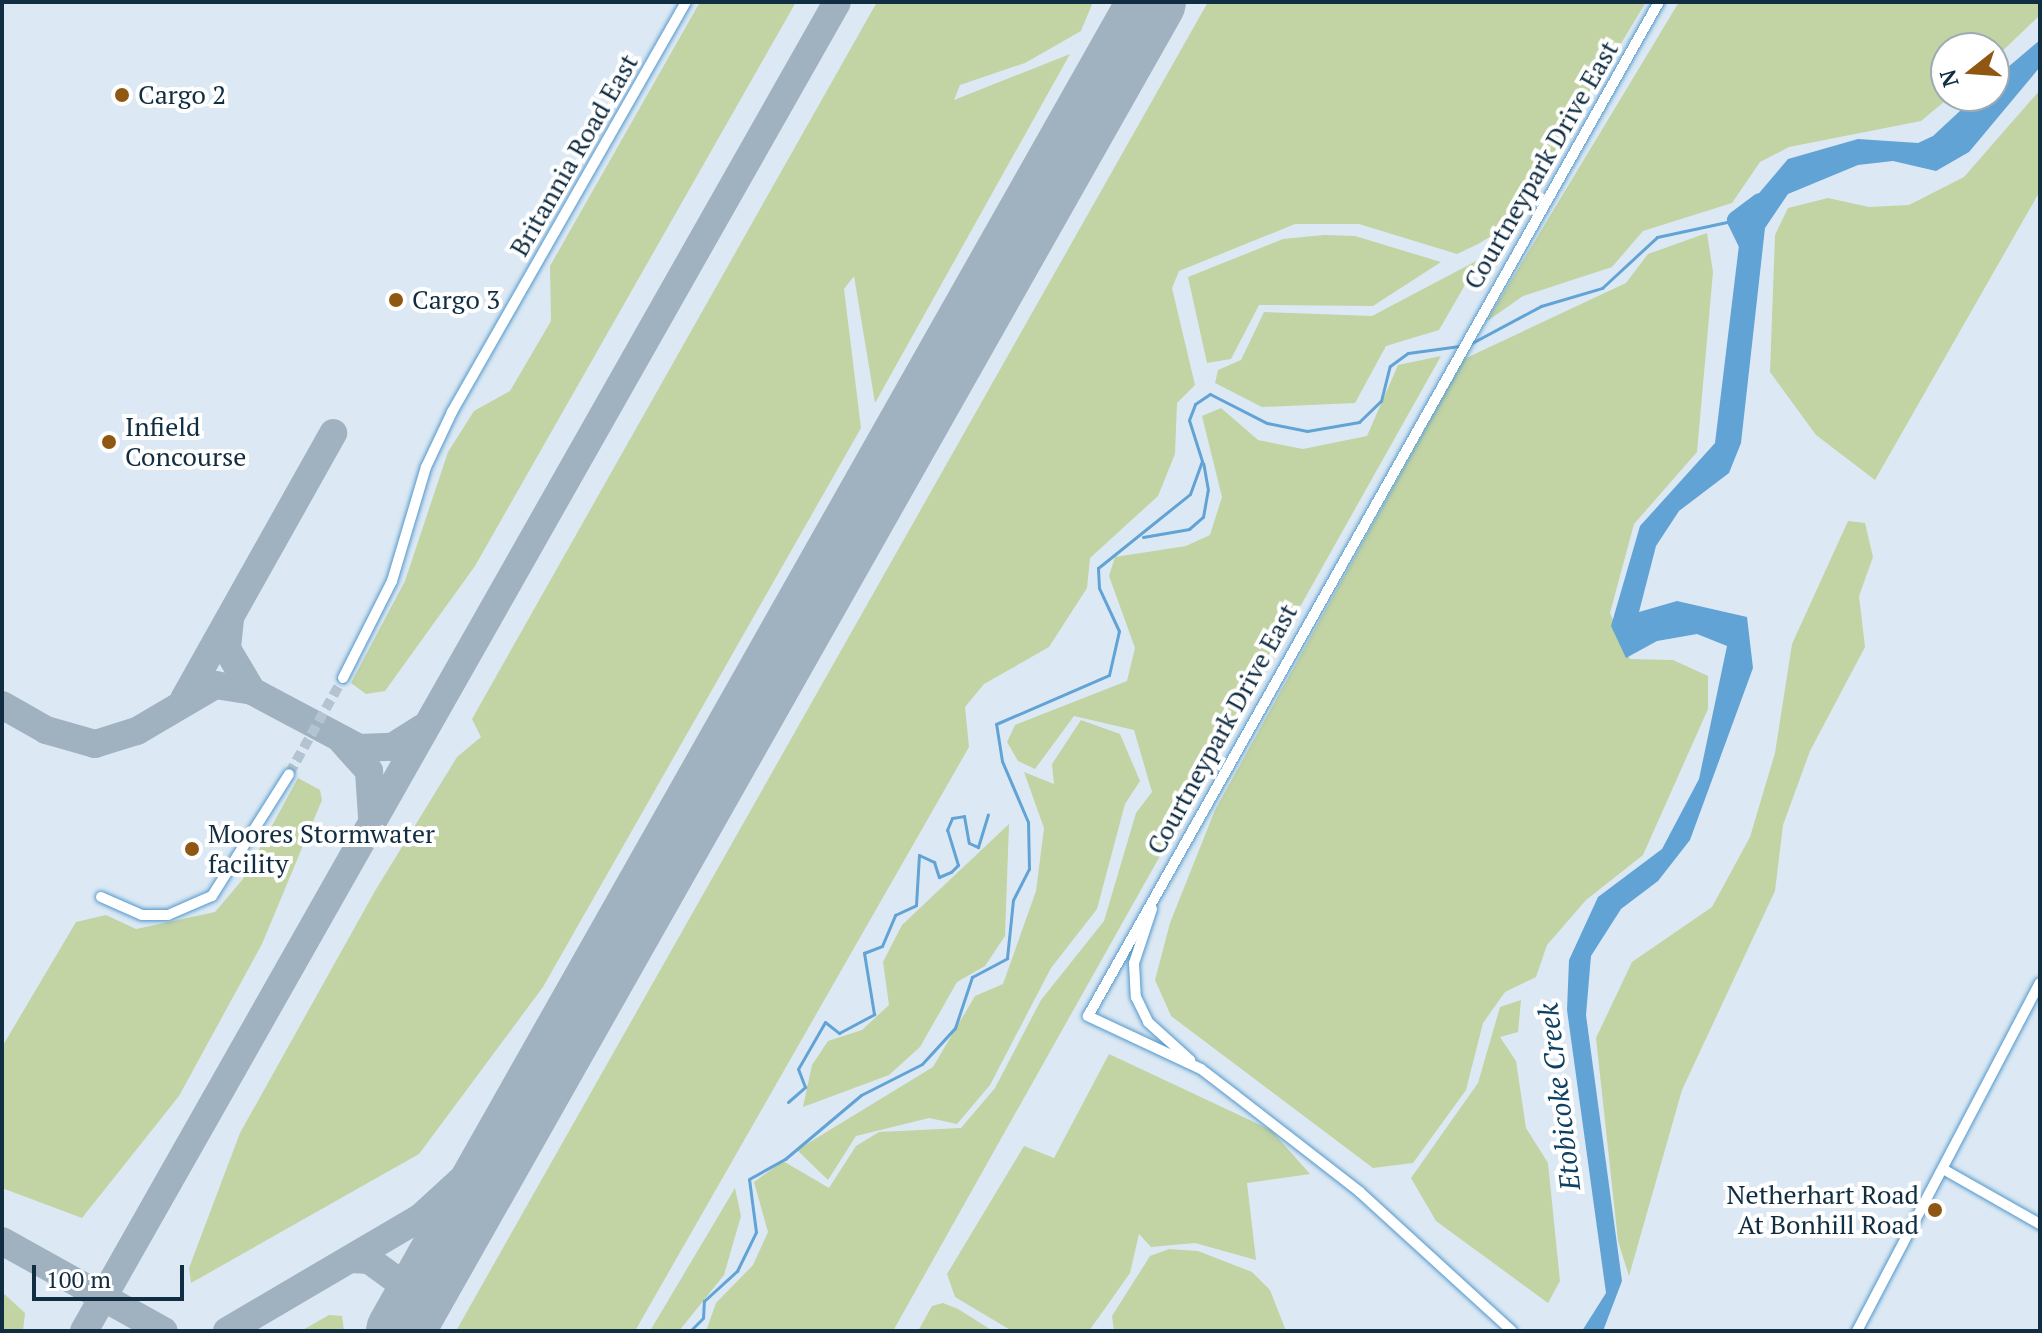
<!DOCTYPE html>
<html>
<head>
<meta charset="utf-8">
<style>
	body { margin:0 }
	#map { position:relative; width:2042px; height:1333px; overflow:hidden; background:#dce9f4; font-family:"PT Serif",serif }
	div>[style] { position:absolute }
	.green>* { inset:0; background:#c2d3a4 }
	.water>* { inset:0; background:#62a3d5 }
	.stream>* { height:3px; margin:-1.5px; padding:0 1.5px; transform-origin:1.5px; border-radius:1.5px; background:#62a3d5 }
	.river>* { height:18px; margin:-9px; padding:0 9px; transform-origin:9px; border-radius:9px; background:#62a3d5 }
	.taxiway>* { height:28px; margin:-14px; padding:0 14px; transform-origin:14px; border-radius:14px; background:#a0b2c0 }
	.runway>* { height:68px; margin:-34px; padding:0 34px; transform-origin:34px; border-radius:34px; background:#a0b2c0 }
	.minor-tunnel>* { height:10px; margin-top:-5px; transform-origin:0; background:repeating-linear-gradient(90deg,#b3c3d0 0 10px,transparent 0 15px) }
	.roads { filter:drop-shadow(0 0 2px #5498cc) drop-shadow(0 0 2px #5498cc) }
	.minor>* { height:10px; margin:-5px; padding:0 5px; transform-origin:5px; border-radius:5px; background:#fff }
	.dots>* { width:22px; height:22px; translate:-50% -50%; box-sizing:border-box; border:4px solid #fff; border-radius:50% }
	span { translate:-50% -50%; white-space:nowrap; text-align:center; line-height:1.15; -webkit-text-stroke:8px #fff; paint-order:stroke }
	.poi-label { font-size:26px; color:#102d42 }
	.left { translate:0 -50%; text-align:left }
	.right { translate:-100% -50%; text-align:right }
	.street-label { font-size:26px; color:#102d42 }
	.water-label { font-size:28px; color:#0f4163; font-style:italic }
	.frame { position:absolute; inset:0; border:4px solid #102d42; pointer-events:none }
	.north { position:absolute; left:1930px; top:32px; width:80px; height:80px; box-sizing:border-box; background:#fff; border:2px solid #9fabb3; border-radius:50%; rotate:253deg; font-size:22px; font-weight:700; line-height:32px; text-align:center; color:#102d42 }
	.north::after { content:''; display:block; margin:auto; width:28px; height:36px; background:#905713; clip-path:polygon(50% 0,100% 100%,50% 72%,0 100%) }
	.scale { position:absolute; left:32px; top:1265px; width:152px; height:36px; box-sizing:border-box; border:4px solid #102d42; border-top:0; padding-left:10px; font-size:24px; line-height:28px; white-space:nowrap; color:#102d42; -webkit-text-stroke:6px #fff; paint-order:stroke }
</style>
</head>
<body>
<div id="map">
	<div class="green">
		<i style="clip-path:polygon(700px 2px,796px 2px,475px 566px,385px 691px,366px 694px,351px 683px,405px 581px,448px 452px,474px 411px,510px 391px,551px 321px,550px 266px)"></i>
		<i style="clip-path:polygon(877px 2px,1093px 2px,1081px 31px,1025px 63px,960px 85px,954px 100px,1070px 54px,875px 403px,854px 276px,844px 289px,861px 428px,543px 987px,419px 1154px,191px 1283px,189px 1268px,240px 1133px,375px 891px,457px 757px,481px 737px,472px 719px)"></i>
		<i style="clip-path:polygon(1208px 2px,1646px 2px,1513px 223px,1478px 244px,1457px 254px,1359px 224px,1295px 224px,1179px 271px,1172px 288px,1195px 385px,1177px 403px,1175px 454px,1158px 496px,1090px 558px,1087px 588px,1049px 647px,984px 684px,965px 707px,969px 747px,635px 1331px,456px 1331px)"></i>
		<i style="clip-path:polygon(1679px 2px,2040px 2px,2040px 15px,1994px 59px,1994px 48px,1946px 48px,1951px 96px,1921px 121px,1789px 147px,1760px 162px,1732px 203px,1643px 231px,1612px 267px,1523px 296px,1486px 322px)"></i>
		<i style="clip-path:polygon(2040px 90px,2040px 191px,1875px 480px,1816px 435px,1770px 372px,1775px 235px,1788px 208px,1828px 198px,1869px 207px,1909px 205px,1964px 177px)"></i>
		<i style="clip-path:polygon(1707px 233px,1713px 272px,1697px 452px,1634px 524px,1610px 613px,1630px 659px,1673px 660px,1708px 676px,1708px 709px,1643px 855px,1586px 900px,1547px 945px,1536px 977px,1505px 992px,1483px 1023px,1466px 1090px,1413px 1163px,1373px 1168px,1171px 1016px,1155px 980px,1170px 923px,1215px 810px,1464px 359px,1626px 283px,1648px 254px)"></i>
		<i style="clip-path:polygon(1324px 235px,1355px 236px,1441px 262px,1373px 306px,1259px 305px,1231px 359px,1207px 363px,1188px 277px,1283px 239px)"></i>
		<i style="clip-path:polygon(1480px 259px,1439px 330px,1386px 346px,1355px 403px,1262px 407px,1215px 383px,1218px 370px,1241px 360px,1264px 312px,1372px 316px)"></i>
		<i style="clip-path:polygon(1441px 356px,893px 1331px,706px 1331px,716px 1303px,753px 1265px,768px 1232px,754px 1182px,783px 1161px,829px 1188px,856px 1146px,879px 1132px,961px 1128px,995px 1088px,1041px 1000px,1104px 921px,1136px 813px,1152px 792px,1134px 730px,1074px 716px,1035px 769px,1018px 761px,1007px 742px,1015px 725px,1127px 681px,1135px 648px,1109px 576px,1115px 557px,1186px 546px,1210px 535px,1222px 497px,1202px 416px,1221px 408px,1258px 440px,1303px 449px,1367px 436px,1398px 365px)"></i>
		<i style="clip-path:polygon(1848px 521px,1865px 523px,1873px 557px,1859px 596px,1865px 647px,1810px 751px,1783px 825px,1775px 891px,1682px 1090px,1629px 1276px,1618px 1241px,1596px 1038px,1632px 962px,1712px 907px,1750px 837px,1775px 753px,1792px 644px)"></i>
		<i style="clip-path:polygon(1081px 720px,1120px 734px,1140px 781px,1125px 804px,1097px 909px,1051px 968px,990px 1085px,957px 1124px,929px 1118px,856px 1136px,828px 1180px,797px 1150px,933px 1067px,975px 996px,1003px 984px,1036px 891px,1044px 828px,1024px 772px,1054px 784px,1052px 764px)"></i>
		<i style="clip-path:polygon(298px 778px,320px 790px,322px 800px,262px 944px,179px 1096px,82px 1218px,2px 1188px,2px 1047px,76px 922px,106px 915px,136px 929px,215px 912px,243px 879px)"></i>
		<i style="clip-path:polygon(1009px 824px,1005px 936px,985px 966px,957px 982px,920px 1047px,889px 1075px,803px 1107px,812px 1065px,828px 1041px,862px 1030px,889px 1005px,883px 962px,902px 925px)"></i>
		<i style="clip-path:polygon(1521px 1000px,1518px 1032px,1500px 1037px,1516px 1061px,1526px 1128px,1548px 1163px,1560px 1281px,1548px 1303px,1436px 1221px,1411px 1178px,1478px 1083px,1500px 1007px)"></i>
		<i style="clip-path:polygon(1109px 1054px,1271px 1130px,1310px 1174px,1247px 1183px,1256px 1260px,1195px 1243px,1151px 1247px,1139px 1234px,1130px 1273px,1089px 1331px,1012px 1331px,955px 1297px,947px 1274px,1024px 1146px,1054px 1158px)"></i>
		<i style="clip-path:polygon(735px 1188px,741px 1216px,724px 1275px,679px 1331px,650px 1331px)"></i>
		<i style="clip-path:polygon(1169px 1249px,1198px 1251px,1252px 1272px,1270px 1290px,1286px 1331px,1114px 1331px,1112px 1316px,1150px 1256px)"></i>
		<i style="clip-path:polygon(2px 1292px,25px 1313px,23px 1331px,2px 1331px)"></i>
		<i style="clip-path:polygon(943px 1303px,958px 1309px,993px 1331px,918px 1331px,932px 1306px)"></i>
		<i style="clip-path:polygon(329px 1315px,342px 1316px,344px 1331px,301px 1331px)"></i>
	</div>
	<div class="water">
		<i style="clip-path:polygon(2040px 40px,2040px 67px,1969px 152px,1936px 171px,1893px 161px,1858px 165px,1788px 194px,1765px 228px,1741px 443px,1729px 473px,1679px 511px,1656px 546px,1639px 612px,1677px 601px,1747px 617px,1753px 668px,1690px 840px,1658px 881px,1621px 909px,1591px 956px,1586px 1015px,1622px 1281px,1603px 1331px,1582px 1331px,1606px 1293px,1567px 1010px,1569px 960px,1598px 897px,1662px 849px,1699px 779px,1727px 646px,1697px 634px,1657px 641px,1626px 658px,1611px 626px,1640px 526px,1715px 443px,1743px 212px,1788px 159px,1858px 139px,1918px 143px,1933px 136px,1976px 96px,1994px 96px,1994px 79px)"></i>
	</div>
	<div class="stream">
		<i style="left:1468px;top:345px;width:83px;rotate:-28.1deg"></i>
		<i style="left:1541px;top:306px;width:64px;rotate:-16.4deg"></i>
		<i style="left:1602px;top:288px;width:75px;rotate:-42.8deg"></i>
		<i style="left:1657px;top:237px;width:81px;rotate:-12.1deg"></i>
		<i style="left:1143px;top:537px;width:47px;rotate:-9.9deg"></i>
		<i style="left:1189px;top:529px;width:18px;rotate:-41deg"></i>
		<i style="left:1203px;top:517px;width:27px;rotate:-80deg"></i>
		<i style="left:1208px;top:490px;width:27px;rotate:-100deg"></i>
		<i style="left:788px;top:1102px;width:23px;rotate:-41deg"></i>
		<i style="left:805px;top:1087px;width:19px;rotate:-111deg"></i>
		<i style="left:798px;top:1069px;width:54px;rotate:-60.1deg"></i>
		<i style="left:825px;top:1022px;width:18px;rotate:38deg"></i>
		<i style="left:839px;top:1033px;width:40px;rotate:-28deg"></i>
		<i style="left:874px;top:1014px;width:62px;rotate:-99.3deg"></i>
		<i style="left:864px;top:953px;width:19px;rotate:-21deg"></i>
		<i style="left:882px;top:946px;width:34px;rotate:-67deg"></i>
		<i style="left:895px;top:915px;width:23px;rotate:-25deg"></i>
		<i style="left:916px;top:905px;width:50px;rotate:-86.6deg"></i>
		<i style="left:919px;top:855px;width:17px;rotate:25deg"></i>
		<i style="left:934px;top:862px;width:16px;rotate:72deg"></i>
		<i style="left:939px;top:877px;width:13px;rotate:-23deg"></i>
		<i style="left:951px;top:872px;width:10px;rotate:-45deg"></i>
		<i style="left:958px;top:865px;width:37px;rotate:-107deg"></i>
		<i style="left:947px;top:830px;width:13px;rotate:-67deg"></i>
		<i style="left:952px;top:818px;width:12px;rotate:-9deg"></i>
		<i style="left:964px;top:816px;width:27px;rotate:80deg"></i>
		<i style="left:969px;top:843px;width:10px;rotate:24deg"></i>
		<i style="left:978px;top:847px;width:34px;rotate:-73deg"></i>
		<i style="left:690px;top:1331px;width:18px;rotate:-45deg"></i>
		<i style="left:703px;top:1318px;width:17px;rotate:-87deg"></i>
		<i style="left:704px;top:1301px;width:45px;rotate:-42.3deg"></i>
		<i style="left:737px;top:1271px;width:43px;rotate:-64deg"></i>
		<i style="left:756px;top:1232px;width:53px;rotate:-97.5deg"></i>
		<i style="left:749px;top:1179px;width:41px;rotate:-29.1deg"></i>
		<i style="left:785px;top:1159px;width:99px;rotate:-40.1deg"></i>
		<i style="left:861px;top:1095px;width:68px;rotate:-26.9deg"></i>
		<i style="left:922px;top:1064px;width:49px;rotate:-47.5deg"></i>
		<i style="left:955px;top:1028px;width:54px;rotate:-71.6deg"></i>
		<i style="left:972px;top:977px;width:40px;rotate:-28deg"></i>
		<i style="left:1007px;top:958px;width:58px;rotate:-84.1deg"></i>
		<i style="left:1013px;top:900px;width:35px;rotate:-63deg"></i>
		<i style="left:1029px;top:869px;width:47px;rotate:-91.2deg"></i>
		<i style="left:1028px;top:822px;width:66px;rotate:-113.1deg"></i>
		<i style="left:1002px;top:761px;width:37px;rotate:-99deg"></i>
		<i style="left:996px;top:724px;width:123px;rotate:-23.4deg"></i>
		<i style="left:1109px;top:675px;width:45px;rotate:-77.2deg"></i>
		<i style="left:1119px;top:631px;width:47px;rotate:-114.9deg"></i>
		<i style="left:1099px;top:588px;width:20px;rotate:-93deg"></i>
		<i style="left:1098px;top:568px;width:118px;rotate:-38.8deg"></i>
		<i style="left:1190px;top:494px;width:35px;rotate:-70deg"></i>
		<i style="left:1202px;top:461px;width:43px;rotate:-107.6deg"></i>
		<i style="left:1189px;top:420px;width:17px;rotate:-69deg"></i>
		<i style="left:1195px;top:404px;width:18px;rotate:-34deg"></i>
		<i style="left:1210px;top:394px;width:64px;rotate:27deg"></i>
		<i style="left:1267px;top:423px;width:41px;rotate:11.3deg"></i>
		<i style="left:1307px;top:431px;width:53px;rotate:-9.8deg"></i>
		<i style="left:1359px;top:422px;width:30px;rotate:-44deg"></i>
		<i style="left:1381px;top:401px;width:36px;rotate:-76deg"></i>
		<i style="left:1390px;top:366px;width:22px;rotate:-36deg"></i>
		<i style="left:1408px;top:353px;width:52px;rotate:-7.7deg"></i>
	</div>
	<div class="river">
		<i style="left:1750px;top:249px;width:32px;rotate:-116deg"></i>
		<i style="left:1736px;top:220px;width:30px;rotate:-37deg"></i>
	</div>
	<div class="taxiway">
		<i style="left:230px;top:619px;width:30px;rotate:96deg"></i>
		<i style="left:227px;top:649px;width:49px;rotate:59.2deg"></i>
		<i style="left:184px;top:699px;width:305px;rotate:-60.7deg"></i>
		<i style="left:2px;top:705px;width:51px;rotate:29.6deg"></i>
		<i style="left:46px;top:730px;width:51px;rotate:15.9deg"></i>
		<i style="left:95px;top:744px;width:44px;rotate:-17.2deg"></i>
		<i style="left:137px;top:731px;width:91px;rotate:-30.5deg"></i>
		<i style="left:215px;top:685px;width:37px;rotate:9deg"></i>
		<i style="left:252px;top:691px;width:121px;rotate:28deg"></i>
		<i style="left:359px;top:748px;width:33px;rotate:-2deg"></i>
		<i style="left:392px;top:747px;width:36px;rotate:-32deg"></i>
		<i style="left:343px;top:742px;width:39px;rotate:48deg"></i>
		<i style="left:369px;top:771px;width:46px;rotate:86.3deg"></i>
		<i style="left:2px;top:1241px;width:185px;rotate:29.1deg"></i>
		<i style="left:351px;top:1259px;width:18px;rotate:3deg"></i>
		<i style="left:369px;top:1260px;width:34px;rotate:36deg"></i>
		<i style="left:397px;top:1280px;width:35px;rotate:74deg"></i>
		<i style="left:407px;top:1314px;width:17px;rotate:114deg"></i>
		<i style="left:84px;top:1331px;width:1527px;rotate:-60.46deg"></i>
		<i style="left:227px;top:1331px;width:225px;rotate:-30.4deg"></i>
		<i style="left:421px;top:1217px;width:65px;rotate:-42.5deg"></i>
		<i style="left:469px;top:1173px;width:143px;rotate:-53.5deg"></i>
	</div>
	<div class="runway">
		<i style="left:400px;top:1331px;width:1527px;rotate:-60.5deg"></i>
	</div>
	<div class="minor-tunnel">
		<i style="left:289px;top:774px;width:110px;rotate:-60.6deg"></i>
	</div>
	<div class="roads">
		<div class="minor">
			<i style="left:343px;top:678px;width:109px;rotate:-63.2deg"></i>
			<i style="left:392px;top:581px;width:119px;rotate:-73.4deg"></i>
			<i style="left:426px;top:467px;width:61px;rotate:-64.7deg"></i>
			<i style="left:452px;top:412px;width:472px;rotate:-60.3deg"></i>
			<i style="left:101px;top:897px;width:45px;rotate:23.7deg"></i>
			<i style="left:142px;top:915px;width:26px"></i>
			<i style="left:168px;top:915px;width:48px;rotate:-23.4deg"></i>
			<i style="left:212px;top:896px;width:144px;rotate:-57.7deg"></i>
			<i style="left:1152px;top:909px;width:57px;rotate:108.4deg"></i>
			<i style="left:1134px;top:963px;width:34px;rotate:87deg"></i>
			<i style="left:1136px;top:997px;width:28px;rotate:64deg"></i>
			<i style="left:1148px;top:1022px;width:57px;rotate:42.1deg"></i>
			<i style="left:1943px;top:1169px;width:112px;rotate:29.6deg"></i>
			<i style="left:1512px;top:1331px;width:206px;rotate:-137.6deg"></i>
			<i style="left:1360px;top:1192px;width:158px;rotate:-142.2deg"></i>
			<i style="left:1235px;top:1095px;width:43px;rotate:-142.6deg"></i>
			<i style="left:1201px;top:1069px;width:125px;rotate:-154.9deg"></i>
			<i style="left:1088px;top:1016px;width:1164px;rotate:-60.62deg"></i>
			<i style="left:1857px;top:1331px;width:393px;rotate:-62.3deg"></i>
		</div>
	</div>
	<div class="dots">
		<i style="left:122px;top:95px;background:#905713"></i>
		<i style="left:396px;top:300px;background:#905713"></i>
		<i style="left:109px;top:442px;background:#905713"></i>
		<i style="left:192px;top:849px;background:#905713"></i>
		<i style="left:1935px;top:1210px;background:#905713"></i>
	</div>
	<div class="poi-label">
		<span class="left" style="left:138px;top:95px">Cargo 2</span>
		<span class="left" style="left:412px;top:300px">Cargo 3</span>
		<span class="left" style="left:125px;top:442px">Infield<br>Concourse</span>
		<span class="left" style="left:208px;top:849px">Moores Stormwater<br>facility</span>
		<span class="right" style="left:1919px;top:1210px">Netherhart Road<br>At Bonhill Road</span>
	</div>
	<div class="street-label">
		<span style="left:574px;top:155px;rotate:-60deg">Britannia Road East</span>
		<span style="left:1541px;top:165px;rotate:-60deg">Courtneypark Drive East</span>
		<span style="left:1222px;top:729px;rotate:-61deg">Courtneypark Drive East</span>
	</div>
	<div class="water-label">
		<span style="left:1559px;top:1097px;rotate:-97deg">Etobicoke Creek</span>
	</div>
	<div class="frame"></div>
	<div class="north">N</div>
	<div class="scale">100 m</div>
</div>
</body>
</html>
